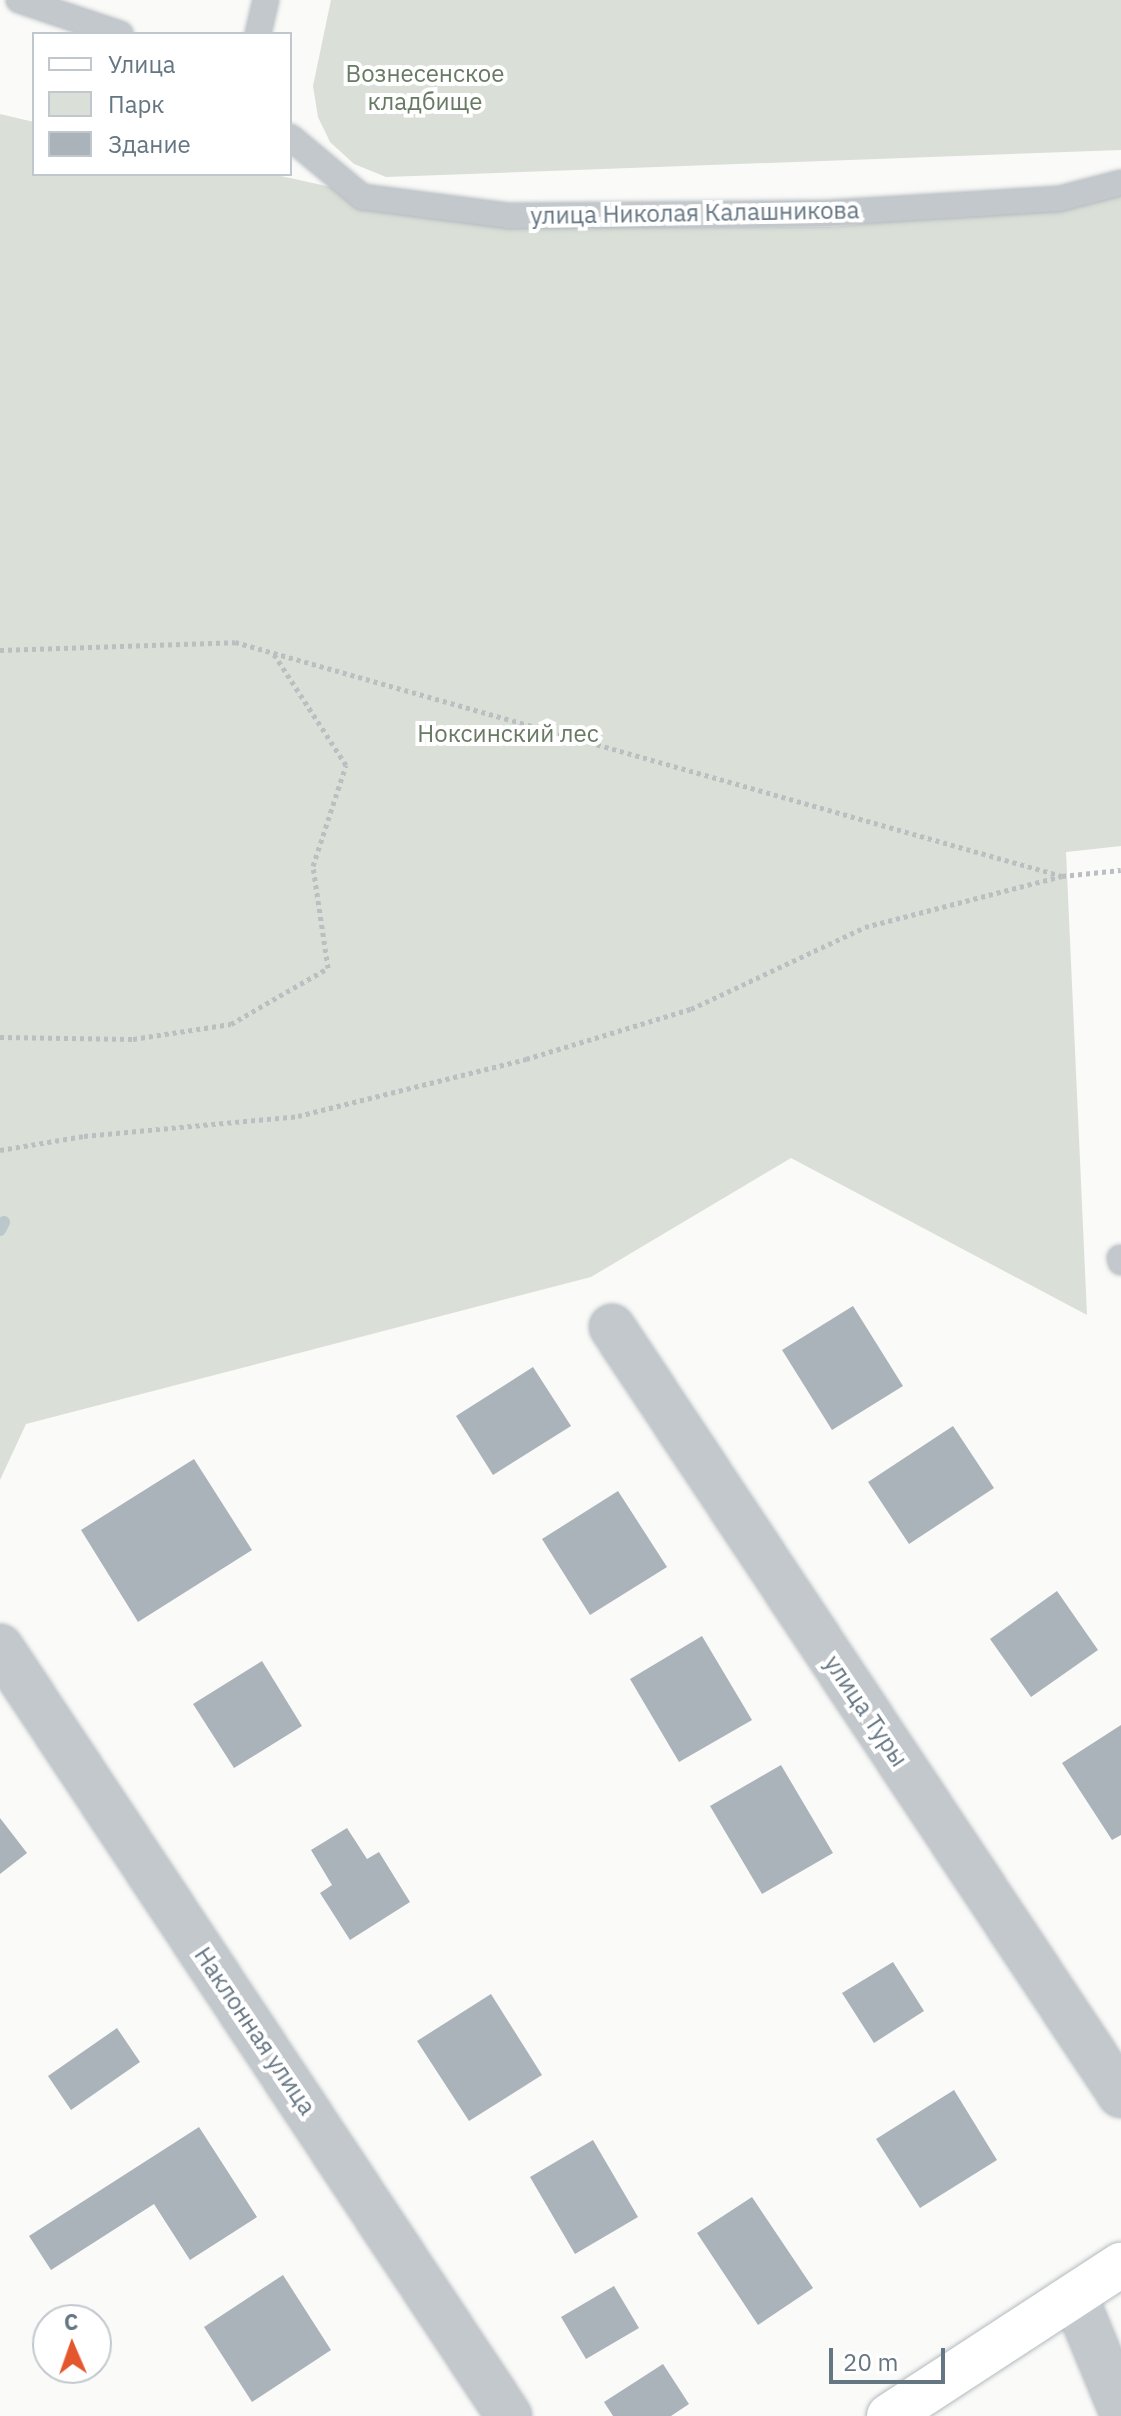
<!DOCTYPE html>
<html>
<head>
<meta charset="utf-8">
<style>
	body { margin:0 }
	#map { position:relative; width:1121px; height:2416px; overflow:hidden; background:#fafaf8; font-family:"IBM Plex Sans",sans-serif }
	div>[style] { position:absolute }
	.green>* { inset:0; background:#dadfd7 }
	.stream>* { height:12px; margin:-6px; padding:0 6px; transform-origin:6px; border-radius:6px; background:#bbc7cb }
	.building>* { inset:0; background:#aab3b9 }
	.path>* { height:5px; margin-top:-2.5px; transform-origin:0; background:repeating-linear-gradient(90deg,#bbbfc2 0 4px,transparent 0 8px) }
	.roads { filter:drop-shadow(0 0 2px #b3babf) drop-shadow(0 0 2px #b3babf) }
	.lane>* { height:24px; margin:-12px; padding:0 12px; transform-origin:12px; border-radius:12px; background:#c3c8cc }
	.street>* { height:44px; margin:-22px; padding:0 22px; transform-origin:22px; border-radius:22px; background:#c3c8cc }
	.secondary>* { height:44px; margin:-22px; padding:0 22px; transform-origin:22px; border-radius:22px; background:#fff }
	span { translate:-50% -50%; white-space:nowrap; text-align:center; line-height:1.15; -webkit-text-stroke:8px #fff; paint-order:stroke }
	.park-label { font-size:24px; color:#687a64 }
	.street-label { font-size:24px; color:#657683 }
	.legend { position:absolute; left:32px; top:32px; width:260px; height:144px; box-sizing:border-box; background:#fff; border:2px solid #c1c8cd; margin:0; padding:10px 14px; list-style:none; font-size:24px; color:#657683 }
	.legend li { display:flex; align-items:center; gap:16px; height:40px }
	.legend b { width:40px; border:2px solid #c1c8cd }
	.north { position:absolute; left:32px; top:2304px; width:80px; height:80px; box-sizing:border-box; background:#fff; border:2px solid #c1c8cd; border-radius:50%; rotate:358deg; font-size:22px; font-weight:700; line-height:32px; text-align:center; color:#657683 }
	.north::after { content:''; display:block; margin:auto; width:28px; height:36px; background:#e4572e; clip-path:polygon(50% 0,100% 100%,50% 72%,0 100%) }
	.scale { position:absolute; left:829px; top:2348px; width:116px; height:36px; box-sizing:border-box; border:4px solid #657683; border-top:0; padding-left:10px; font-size:24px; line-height:28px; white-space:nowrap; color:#657683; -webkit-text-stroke:6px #fff; paint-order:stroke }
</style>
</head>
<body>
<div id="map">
	<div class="green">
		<i style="clip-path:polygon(331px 0,1121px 0,1121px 150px,386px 177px,354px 164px,330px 142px,318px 117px,313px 86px)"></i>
		<i style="clip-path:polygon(0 114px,34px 122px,34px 174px,272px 174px,507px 226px,833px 227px,1121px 194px,1121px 846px,1066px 852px,1087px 1315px,791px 1158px,591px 1277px,26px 1424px,0 1480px)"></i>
	</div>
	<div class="stream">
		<i style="left:0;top:1230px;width:9px;rotate:-63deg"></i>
	</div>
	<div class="building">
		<i style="clip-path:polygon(853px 1306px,903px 1386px,832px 1430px,782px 1350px)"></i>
		<i style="clip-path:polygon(533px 1367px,571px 1426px,493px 1475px,456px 1416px)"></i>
		<i style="clip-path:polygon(953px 1426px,994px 1488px,909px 1544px,868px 1482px)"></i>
		<i style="clip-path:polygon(194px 1459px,252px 1550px,138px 1622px,81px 1530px)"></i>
		<i style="clip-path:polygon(618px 1491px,667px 1567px,590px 1615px,542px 1539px)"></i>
		<i style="clip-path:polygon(1057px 1591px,1098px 1650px,1031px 1697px,990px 1639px)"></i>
		<i style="clip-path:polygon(702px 1636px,752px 1720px,679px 1762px,630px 1679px)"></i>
		<i style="clip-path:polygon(262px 1661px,302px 1726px,234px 1768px,193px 1704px)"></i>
		<i style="clip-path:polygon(1121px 1725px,1121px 1835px,1112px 1840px,1062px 1763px)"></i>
		<i style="clip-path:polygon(781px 1765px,833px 1853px,762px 1894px,710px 1806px)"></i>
		<i style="clip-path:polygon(0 1818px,27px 1853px,0 1874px)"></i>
		<i style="clip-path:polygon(347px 1828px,367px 1859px,379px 1852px,410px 1902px,350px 1940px,320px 1893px,332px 1885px,311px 1850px)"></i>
		<i style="clip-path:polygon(893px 1962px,924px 2011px,874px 2043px,842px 1993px)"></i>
		<i style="clip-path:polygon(491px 1994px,542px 2075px,469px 2121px,417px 2041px)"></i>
		<i style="clip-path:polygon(117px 2028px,140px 2062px,71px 2110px,48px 2076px)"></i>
		<i style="clip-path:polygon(954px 2090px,997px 2160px,920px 2208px,876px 2139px)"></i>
		<i style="clip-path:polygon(199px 2127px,257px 2217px,190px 2260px,154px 2204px,51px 2270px,29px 2236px)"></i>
		<i style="clip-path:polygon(593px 2140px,638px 2217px,575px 2254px,530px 2177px)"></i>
		<i style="clip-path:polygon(752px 2197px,813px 2288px,758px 2325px,697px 2233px)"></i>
		<i style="clip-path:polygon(283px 2275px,331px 2350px,252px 2402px,204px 2327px)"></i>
		<i style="clip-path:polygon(614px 2286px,639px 2328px,586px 2359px,561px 2317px)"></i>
		<i style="clip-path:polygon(663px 2364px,689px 2404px,671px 2416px,613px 2416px,604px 2402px)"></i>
	</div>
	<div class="path">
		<i style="left:0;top:650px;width:235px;rotate:-1.9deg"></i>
		<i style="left:235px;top:642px;width:859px;rotate:15.8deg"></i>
		<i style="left:1062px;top:876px;width:59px;rotate:-5.8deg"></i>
		<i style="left:0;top:1037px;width:133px;rotate:0.9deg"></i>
		<i style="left:133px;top:1039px;width:99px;rotate:-8.7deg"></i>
		<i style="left:231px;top:1024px;width:112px;rotate:-30deg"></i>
		<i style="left:328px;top:968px;width:103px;rotate:-98.4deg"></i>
		<i style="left:313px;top:866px;width:106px;rotate:-71.9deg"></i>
		<i style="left:346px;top:765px;width:132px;rotate:-123deg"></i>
		<i style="left:0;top:1150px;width:85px;rotate:-9.5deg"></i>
		<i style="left:84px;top:1136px;width:215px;rotate:-5.3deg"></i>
		<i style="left:298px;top:1116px;width:235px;rotate:-14deg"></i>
		<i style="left:526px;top:1059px;width:172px;rotate:-16.9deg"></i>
		<i style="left:691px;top:1009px;width:192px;rotate:-25.2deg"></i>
		<i style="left:865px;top:927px;width:203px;rotate:-14.5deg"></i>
	</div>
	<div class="roads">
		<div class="lane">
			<i style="left:19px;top:0;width:107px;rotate:18.6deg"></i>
			<i style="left:258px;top:34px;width:35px;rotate:-77deg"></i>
			<i style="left:290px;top:137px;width:94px;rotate:39.8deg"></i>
			<i style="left:362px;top:197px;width:147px;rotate:7.4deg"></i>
			<i style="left:508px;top:216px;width:322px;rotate:-0.5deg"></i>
			<i style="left:830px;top:213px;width:229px;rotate:-3.5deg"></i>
			<i style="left:1059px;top:199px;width:64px;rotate:-14.5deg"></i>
			<i style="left:1120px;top:1258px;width:4px;rotate:76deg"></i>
		</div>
		<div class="street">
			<i style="left:612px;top:1327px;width:921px;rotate:56.47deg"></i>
			<i style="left:0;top:1647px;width:922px;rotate:56.5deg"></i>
			<i style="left:1074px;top:2295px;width:123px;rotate:67.6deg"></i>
		</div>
		<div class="secondary">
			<i style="left:889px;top:2416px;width:277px;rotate:-33.1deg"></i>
		</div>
	</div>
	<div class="park-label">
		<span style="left:425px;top:88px">Вознесенское<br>кладбище</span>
		<span style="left:508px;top:734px">Ноксинский лес</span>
	</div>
	<div class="street-label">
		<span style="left:695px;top:213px;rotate:-1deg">улица Николая Калашникова</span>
		<span style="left:866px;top:1711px;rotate:56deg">улица Туры</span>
		<span style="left:255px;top:2031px;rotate:56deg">Наклонная улица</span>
	</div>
	<ul class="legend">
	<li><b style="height:10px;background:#fff"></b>Улица</li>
	<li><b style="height:22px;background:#dadfd7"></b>Парк</li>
	<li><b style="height:22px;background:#aab3b9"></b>Здание</li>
	</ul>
	<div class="north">С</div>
	<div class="scale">20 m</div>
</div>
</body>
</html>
